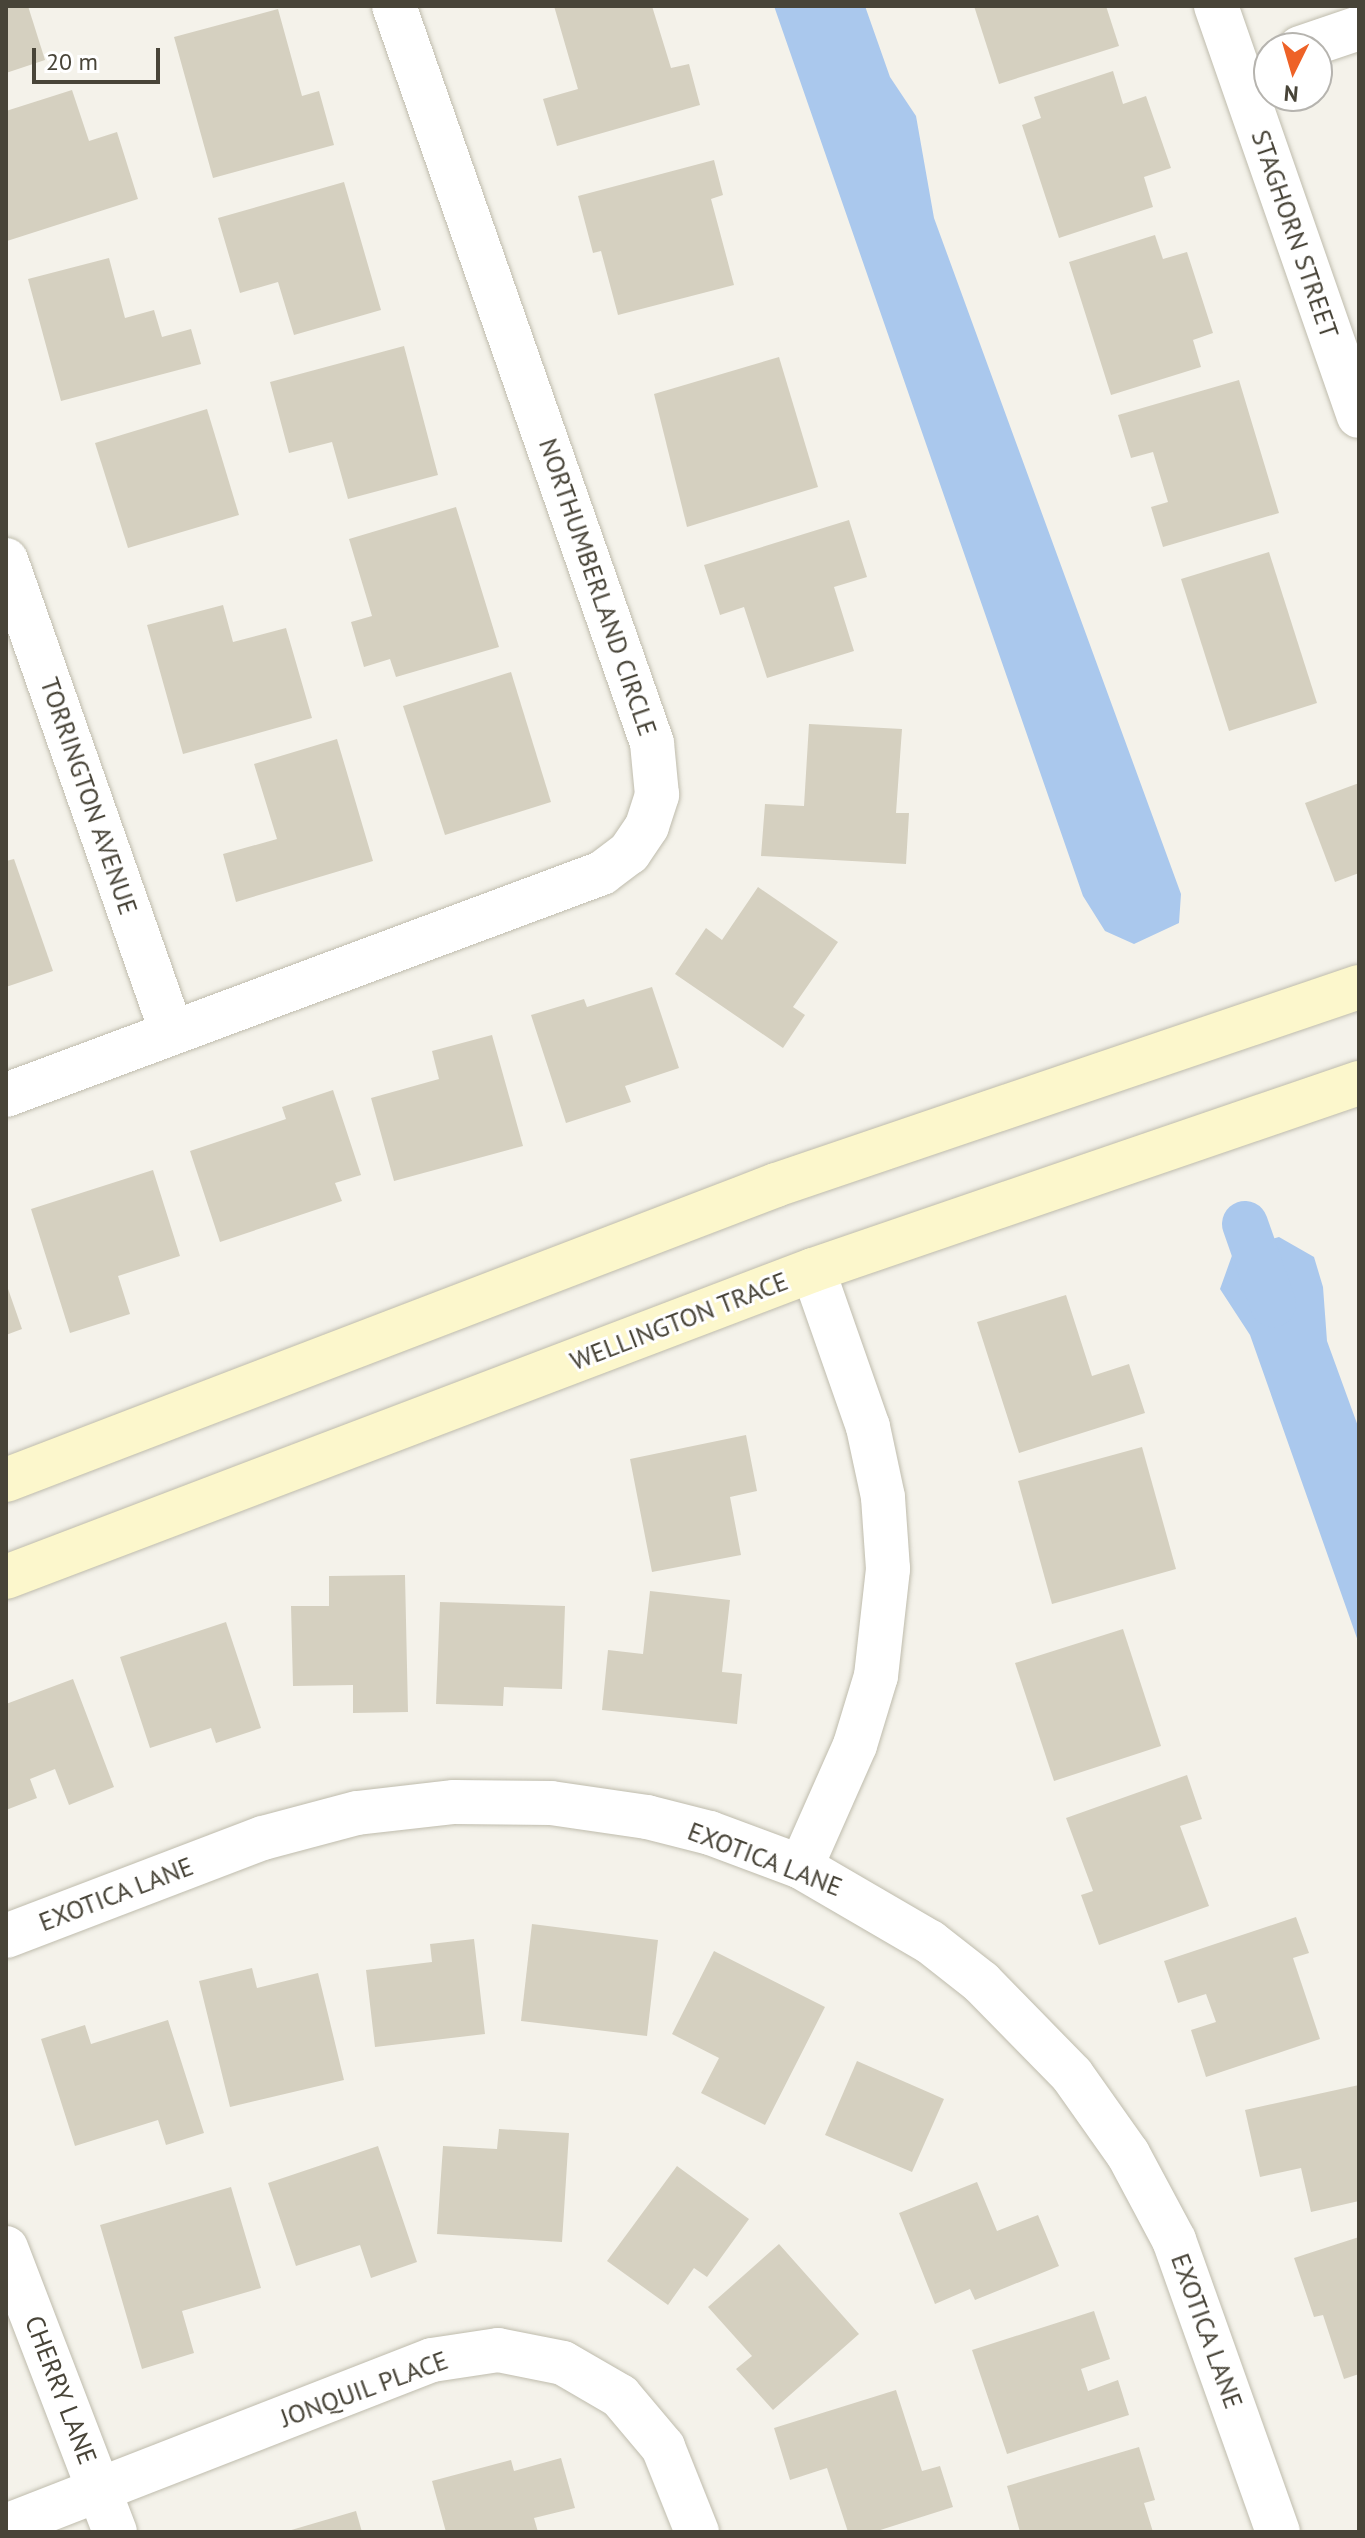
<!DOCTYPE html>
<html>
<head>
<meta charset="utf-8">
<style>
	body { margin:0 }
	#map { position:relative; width:1365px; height:2538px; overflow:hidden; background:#f4f2ea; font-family:"PT Sans",sans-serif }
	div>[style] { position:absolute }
	.water>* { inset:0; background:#aac8ed }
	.canal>* { height:46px; margin:-23px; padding:0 23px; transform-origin:23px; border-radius:23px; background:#aac8ed }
	.building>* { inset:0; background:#d5d0c0 }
	.roads { filter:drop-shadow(0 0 2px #bfbcad) drop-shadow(0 0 2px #bfbcad) }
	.street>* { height:44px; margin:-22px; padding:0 22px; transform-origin:22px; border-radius:22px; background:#fff }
	.secondary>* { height:44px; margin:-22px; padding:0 22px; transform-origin:22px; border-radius:22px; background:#fcf7cc }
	span { translate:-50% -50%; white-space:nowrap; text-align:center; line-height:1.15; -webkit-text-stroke:6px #fff; paint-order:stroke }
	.street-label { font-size:26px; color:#484438 }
	.frame { position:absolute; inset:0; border:8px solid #484438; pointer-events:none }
	.north { position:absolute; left:1253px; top:32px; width:80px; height:80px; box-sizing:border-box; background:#fff; border:2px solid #b6b4af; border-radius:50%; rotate:185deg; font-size:22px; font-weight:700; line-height:32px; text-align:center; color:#484438 }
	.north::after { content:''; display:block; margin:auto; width:28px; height:36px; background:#ee6227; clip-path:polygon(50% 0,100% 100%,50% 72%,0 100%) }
	.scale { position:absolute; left:32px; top:48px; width:128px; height:36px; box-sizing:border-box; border:4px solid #484438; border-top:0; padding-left:10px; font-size:24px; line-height:28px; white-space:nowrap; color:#484438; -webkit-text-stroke:6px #fff; paint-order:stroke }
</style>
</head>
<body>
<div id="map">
	<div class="water">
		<i style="clip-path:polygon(774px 6px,865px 6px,890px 77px,916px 116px,934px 218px,1181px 894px,1179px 923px,1134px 944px,1105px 931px,1083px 896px)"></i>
		<i style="clip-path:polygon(1279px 1237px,1314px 1257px,1323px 1287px,1327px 1341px,1359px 1429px,1359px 1644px,1250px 1335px,1220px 1289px,1234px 1250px)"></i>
	</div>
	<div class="canal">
		<i style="left:1245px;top:1224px;width:85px;rotate:70.7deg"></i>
	</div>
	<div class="building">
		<i style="clip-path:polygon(6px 6px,28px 6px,45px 60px,6px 73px)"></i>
		<i style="clip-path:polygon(554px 6px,652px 6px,671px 68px,689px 64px,700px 105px,557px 146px,543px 99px,578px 89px)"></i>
		<i style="clip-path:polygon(974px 6px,1106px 6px,1119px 46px,999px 84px)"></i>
		<i style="clip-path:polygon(278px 9px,302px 96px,319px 91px,334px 145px,213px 178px,174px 37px)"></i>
		<i style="clip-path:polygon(1113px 71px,1123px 104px,1146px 96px,1171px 168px,1144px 177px,1153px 207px,1059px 238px,1022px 125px,1041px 118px,1034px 97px)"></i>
		<i style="clip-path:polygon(72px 90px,89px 141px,117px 132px,138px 199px,7px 241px,6px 111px)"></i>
		<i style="clip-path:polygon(714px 160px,723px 195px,711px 199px,734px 285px,618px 315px,601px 251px,593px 253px,578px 196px)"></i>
		<i style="clip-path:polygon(344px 182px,381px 310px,294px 335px,278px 282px,240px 293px,218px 218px)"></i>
		<i style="clip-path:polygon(1155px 235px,1163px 259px,1187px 252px,1213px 333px,1193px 340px,1201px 367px,1111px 395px,1069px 262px)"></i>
		<i style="clip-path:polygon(109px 258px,125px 318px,154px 310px,162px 337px,191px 329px,201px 364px,61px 401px,28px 279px)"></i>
		<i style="clip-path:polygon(404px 346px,438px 475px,348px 499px,332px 442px,289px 453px,270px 382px)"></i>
		<i style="clip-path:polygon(779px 357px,818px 487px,687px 527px,654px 394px)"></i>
		<i style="clip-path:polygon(1239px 380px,1279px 513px,1163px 547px,1151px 507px,1168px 502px,1153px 452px,1131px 458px,1118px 415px)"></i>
		<i style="clip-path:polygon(207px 409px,239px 515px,128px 548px,95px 443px)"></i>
		<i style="clip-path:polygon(456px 507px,499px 647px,396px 677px,390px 659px,364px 667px,351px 622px,372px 616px,349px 539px)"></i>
		<i style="clip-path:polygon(849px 520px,867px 577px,834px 587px,854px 651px,767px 678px,744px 607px,720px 615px,704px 565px)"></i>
		<i style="clip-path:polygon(1269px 552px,1317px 703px,1229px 731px,1181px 579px)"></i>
		<i style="clip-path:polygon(223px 605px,233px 642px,286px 628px,312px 718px,183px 754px,147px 625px)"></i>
		<i style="clip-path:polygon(511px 672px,551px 802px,445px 835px,403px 706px)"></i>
		<i style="clip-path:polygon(809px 724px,902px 729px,896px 813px,909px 813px,906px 864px,761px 856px,765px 804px,804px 806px)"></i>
		<i style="clip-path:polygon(337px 739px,373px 861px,236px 902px,223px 854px,277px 839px,254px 764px)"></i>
		<i style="clip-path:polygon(1359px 783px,1359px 873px,1335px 882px,1305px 803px)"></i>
		<i style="clip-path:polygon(14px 859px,53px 971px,6px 987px,6px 861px)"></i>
		<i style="clip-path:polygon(758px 887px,838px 942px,793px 1007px,805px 1015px,783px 1048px,675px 974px,706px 928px,722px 940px)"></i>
		<i style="clip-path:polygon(652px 987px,679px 1068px,625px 1086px,631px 1102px,566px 1123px,531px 1015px,584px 999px,587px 1007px)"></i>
		<i style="clip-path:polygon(492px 1035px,523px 1146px,394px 1181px,371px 1098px,439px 1079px,432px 1051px)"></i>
		<i style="clip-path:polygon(333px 1090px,361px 1175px,335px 1183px,342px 1201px,220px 1242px,190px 1151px,286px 1119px,282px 1107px)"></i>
		<i style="clip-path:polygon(153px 1170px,180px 1256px,118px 1276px,130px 1314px,70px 1333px,31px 1209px)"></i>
		<i style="clip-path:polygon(6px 1283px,22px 1329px,6px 1335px)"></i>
		<i style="clip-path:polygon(1066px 1295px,1092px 1376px,1129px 1364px,1145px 1413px,1019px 1453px,977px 1322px)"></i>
		<i style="clip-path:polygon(746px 1435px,757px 1491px,730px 1497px,741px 1555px,652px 1572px,630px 1459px)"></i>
		<i style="clip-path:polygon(1142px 1447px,1176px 1569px,1052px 1604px,1018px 1481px)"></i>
		<i style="clip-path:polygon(405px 1575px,408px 1712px,353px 1713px,353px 1685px,293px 1686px,291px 1606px,329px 1606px,329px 1576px)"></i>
		<i style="clip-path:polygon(650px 1591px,730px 1600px,722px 1672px,742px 1674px,737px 1724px,602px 1710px,608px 1650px,643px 1654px)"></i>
		<i style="clip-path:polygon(440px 1602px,565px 1606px,562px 1689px,504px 1687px,503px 1706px,436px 1704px)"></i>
		<i style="clip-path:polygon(226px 1622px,261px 1728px,216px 1743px,211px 1728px,150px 1748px,120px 1657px)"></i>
		<i style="clip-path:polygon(1123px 1629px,1161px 1746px,1054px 1781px,1015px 1663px)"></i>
		<i style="clip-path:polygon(73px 1679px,114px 1787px,69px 1805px,55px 1769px,30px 1779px,37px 1798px,6px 1810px,6px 1704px)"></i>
		<i style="clip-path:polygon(1187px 1775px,1202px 1819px,1180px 1826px,1209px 1906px,1099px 1945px,1081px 1895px,1093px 1891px,1066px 1818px)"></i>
		<i style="clip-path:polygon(1296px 1917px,1309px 1953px,1293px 1958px,1320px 2039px,1206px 2077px,1191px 2030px,1216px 2022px,1206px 1994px,1178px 2003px,1164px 1961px)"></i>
		<i style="clip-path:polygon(532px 1924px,658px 1940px,647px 2036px,521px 2021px)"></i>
		<i style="clip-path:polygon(474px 1939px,485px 2034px,375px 2047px,366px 1970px,432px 1962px,430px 1944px)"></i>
		<i style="clip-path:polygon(714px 1951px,825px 2007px,765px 2125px,701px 2093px,719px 2058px,672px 2034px)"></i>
		<i style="clip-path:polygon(252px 1968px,257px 1988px,318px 1973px,344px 2080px,230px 2107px,199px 1981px)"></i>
		<i style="clip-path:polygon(168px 2020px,204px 2133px,166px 2145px,158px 2120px,75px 2146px,41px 2039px,85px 2025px,91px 2044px)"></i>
		<i style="clip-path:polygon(857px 2061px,944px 2099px,912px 2172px,825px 2135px)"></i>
		<i style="clip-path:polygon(1359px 2085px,1359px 2201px,1311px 2212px,1301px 2168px,1260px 2177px,1245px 2110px)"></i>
		<i style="clip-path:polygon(499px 2129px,569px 2133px,562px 2242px,437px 2234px,443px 2146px,497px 2149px)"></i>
		<i style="clip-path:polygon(378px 2146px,417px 2262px,371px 2278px,360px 2245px,296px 2266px,268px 2183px)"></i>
		<i style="clip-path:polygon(677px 2166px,749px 2219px,707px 2277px,694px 2268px,668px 2305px,607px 2261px)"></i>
		<i style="clip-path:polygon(977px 2182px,997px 2231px,1038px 2215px,1059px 2266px,975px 2300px,970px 2289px,935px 2304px,899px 2213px)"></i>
		<i style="clip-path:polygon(231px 2187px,261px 2288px,182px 2311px,194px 2353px,142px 2369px,100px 2225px)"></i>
		<i style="clip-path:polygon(1359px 2237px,1359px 2374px,1344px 2379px,1323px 2315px,1314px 2317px,1294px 2258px)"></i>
		<i style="clip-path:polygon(779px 2244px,859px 2334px,773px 2410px,736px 2369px,752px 2356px,708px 2307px)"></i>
		<i style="clip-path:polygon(1094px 2311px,1110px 2359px,1081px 2369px,1088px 2391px,1118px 2380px,1129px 2415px,1007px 2454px,972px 2350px)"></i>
		<i style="clip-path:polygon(896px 2390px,922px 2471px,940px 2466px,953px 2507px,874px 2532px,848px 2532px,827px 2468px,790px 2480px,774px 2428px)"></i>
		<i style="clip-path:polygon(1139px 2447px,1155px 2500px,1144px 2503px,1153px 2532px,1020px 2532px,1007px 2486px)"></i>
		<i style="clip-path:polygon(561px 2458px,575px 2508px,534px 2518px,538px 2532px,446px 2532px,432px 2481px,511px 2460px,514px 2471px)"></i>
		<i style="clip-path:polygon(356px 2511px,362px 2532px,288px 2532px,288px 2531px)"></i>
	</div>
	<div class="roads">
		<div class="street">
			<i style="left:1216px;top:6px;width:434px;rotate:70.8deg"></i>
			<i style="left:1300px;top:48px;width:62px;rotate:-18.7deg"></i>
			<i style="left:6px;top:560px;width:501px;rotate:70.66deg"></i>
			<i style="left:6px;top:1095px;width:636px;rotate:-20.43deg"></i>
			<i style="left:602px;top:873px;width:34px;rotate:-37deg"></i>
			<i style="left:629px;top:853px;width:32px;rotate:-56deg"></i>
			<i style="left:647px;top:826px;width:33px;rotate:-72deg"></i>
			<i style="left:657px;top:795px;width:52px;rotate:-95.5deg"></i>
			<i style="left:652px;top:743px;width:781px;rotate:-109.29deg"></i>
			<i style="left:801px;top:1867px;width:133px;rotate:-66.1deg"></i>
			<i style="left:855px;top:1745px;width:72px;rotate:-73.1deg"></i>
			<i style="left:876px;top:1676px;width:108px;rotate:-83.6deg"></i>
			<i style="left:888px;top:1569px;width:72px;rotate:-94deg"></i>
			<i style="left:883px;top:1497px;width:72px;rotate:-102.1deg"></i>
			<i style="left:868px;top:1427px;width:166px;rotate:-109.3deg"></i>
			<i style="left:6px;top:1936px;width:275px;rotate:-20.9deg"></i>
			<i style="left:263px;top:1838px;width:97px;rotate:-14.9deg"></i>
			<i style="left:357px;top:1813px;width:98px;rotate:-6.5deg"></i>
			<i style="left:454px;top:1802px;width:97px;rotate:0.6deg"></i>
			<i style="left:551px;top:1803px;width:97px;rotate:8.3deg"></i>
			<i style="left:647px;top:1817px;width:65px;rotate:14.3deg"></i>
			<i style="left:710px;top:1833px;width:97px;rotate:20.5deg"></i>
			<i style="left:801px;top:1867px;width:149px;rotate:30.2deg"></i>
			<i style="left:930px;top:1942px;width:65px;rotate:38.1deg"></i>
			<i style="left:981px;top:1982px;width:130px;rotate:45.6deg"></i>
			<i style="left:1072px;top:2075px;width:97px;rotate:54.7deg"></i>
			<i style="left:1128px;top:2154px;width:98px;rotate:61.9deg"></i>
			<i style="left:1174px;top:2240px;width:310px;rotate:70.4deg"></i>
			<i style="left:6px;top:2248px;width:304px;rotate:69deg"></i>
			<i style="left:6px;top:2526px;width:457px;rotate:-21.3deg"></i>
			<i style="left:432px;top:2360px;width:67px;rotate:-8.6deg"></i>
			<i style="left:498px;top:2350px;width:66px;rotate:11.3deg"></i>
			<i style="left:563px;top:2363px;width:66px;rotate:30.1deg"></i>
			<i style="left:620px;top:2396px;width:67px;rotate:49.9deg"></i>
			<i style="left:663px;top:2447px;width:92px;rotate:68.2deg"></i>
		</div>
		<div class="secondary">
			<i style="left:6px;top:1480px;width:825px;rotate:-20.96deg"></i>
			<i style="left:776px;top:1185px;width:616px;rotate:-18.76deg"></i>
			<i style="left:6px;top:1577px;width:863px;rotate:-20.83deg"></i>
			<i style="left:813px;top:1270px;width:577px;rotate:-18.91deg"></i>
		</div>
	</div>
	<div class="street-label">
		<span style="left:1295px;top:234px;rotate:71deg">STAGHORN STREET</span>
		<span style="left:598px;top:587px;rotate:71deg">NORTHUMBERLAND CIRCLE</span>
		<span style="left:89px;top:796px;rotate:71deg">TORRINGTON AVENUE</span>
		<span style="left:679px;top:1321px;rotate:-21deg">WELLINGTON TRACE</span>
		<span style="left:765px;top:1859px;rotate:21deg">EXOTICA LANE</span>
		<span style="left:116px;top:1894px;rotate:-21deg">EXOTICA LANE</span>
		<span style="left:1207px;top:2331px;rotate:70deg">EXOTICA LANE</span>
		<span style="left:364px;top:2389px;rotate:-20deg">JONQUIL PLACE</span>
		<span style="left:61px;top:2390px;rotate:69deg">CHERRY LANE</span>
	</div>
	<div class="frame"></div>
	<div class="north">N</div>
	<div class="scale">20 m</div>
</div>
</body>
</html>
